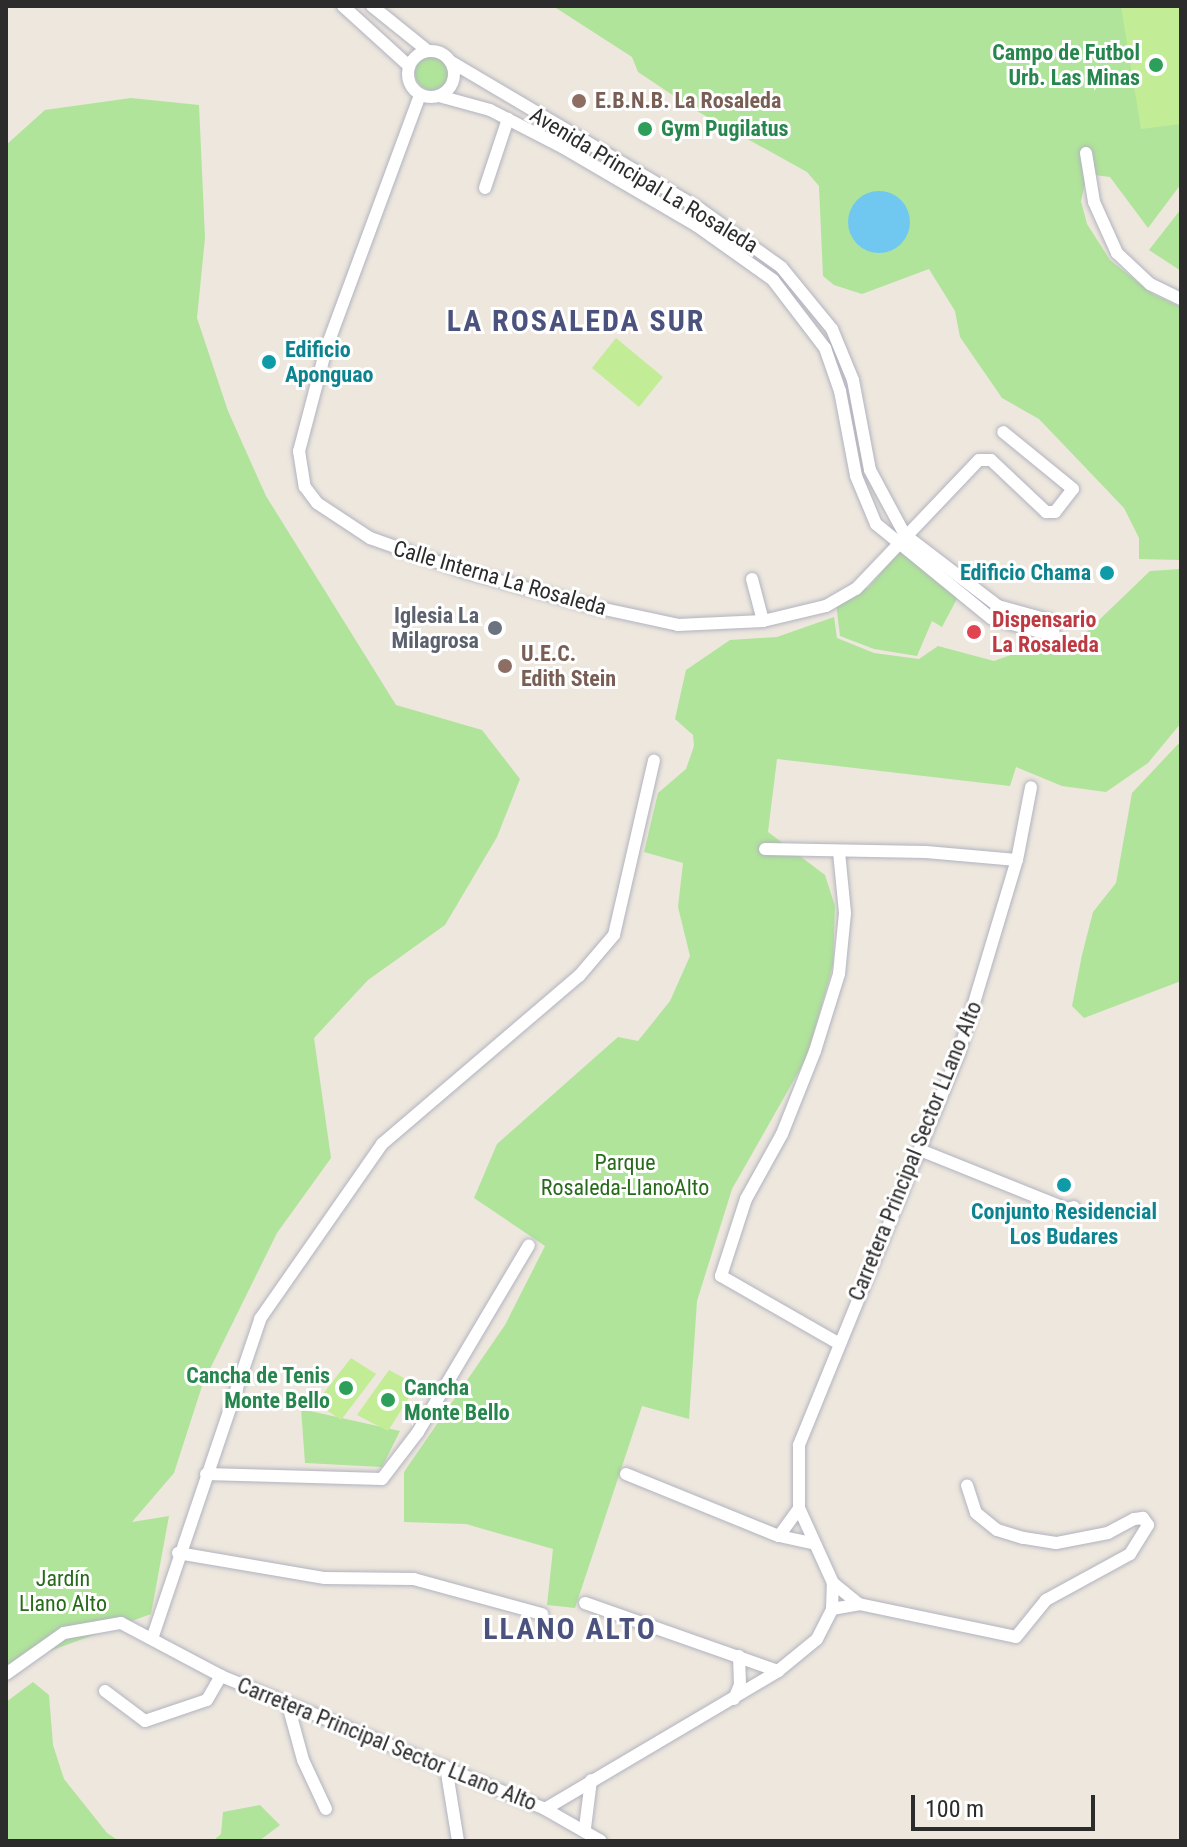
<!DOCTYPE html>
<html>
<head>
<meta charset="utf-8">
<style>
	body { margin:0 }
	#map { position:relative; width:1187px; height:1847px; overflow:hidden; background:#ede7de; font-family:"Roboto Condensed",sans-serif }
	div>[style] { position:absolute }
	.green>* { inset:0; background:#b0e49a }
	.round { border-radius:50% }
	.pitch>* { inset:0; background:#c3ec96 }
	.water>* { inset:0; background:#70c8f0 }
	.roads { filter:drop-shadow(0 0 2px #b2b3bf) drop-shadow(0 0 2px #b2b3bf) }
	.street>* { height:12px; margin:-6px; padding:0 6px; transform-origin:6px; border-radius:6px; background:#fff }
	.street>.ring { margin:-6px; padding:0; box-sizing:content-box; background:none; border:12px solid #fff; border-radius:50% }
	.dots>* { width:22px; height:22px; translate:-50% -50%; box-sizing:border-box; border:4px solid #fff; border-radius:50% }
	span { translate:-50% -50%; white-space:nowrap; text-align:center; line-height:1.15; -webkit-text-stroke:6px #fff; paint-order:stroke }
	.leisure-label { font-size:22px; color:#27864d; font-weight:700 }
	.right { translate:-100% -50%; text-align:right }
	.left { translate:0 -50%; text-align:left }
	.education-label { font-size:22px; color:#785e54; font-weight:700 }
	.street-label { font-size:22px; color:#2c2c2c }
	.culture-label { font-size:22px; color:#0d838f; font-weight:700 }
	.worship-label { font-size:22px; color:#5b616d; font-weight:700 }
	.health-label { font-size:22px; color:#be3a42; font-weight:700 }
	.park-label { font-size:22px; color:#276a1a }
	.district-label { font-size:30px; color:#4b527d; font-weight:700; letter-spacing:2px }
	.frame { position:absolute; inset:0; border:8px solid #2c2c2c; pointer-events:none }
	.scale { position:absolute; left:911px; top:1795px; width:184px; height:36px; box-sizing:border-box; border:4px solid #2c2c2c; border-top:0; padding-left:10px; font-size:24px; line-height:28px; white-space:nowrap; color:#2c2c2c; -webkit-text-stroke:6px #fff; paint-order:stroke }
</style>
</head>
<body>
<div id="map">
	<div class="green">
		<i style="clip-path:polygon(553px 6px,1181px 6px,1181px 184px,1148px 228px,1110px 177px,1087px 174px,1081px 201px,1087px 224px,1110px 260px,1153px 294px,1181px 307px,1181px 560px,1139px 559px,1139px 538px,1124px 508px,1039px 419px,1002px 398px,960px 337px,955px 311px,929px 269px,862px 294px,834px 285px,823px 276px,819px 186px,807px 172px,695px 110px,638px 72px,632px 57px)"></i>
		<i class="round" style="left:415px;top:56px;width:34px;height:34px"></i>
		<i style="clip-path:polygon(131px 98px,199px 105px,205px 238px,197px 318px,228px 411px,266px 496px,396px 705px,482px 730px,520px 779px,497px 837px,445px 925px,368px 980px,314px 1038px,331px 1158px,277px 1233px,203px 1383px,174px 1473px,132px 1522px,169px 1516px,151px 1614px,6px 1667px,6px 145px,45px 110px)"></i>
		<i style="clip-path:polygon(1181px 209px,1181px 271px,1149px 250px)"></i>
		<i style="clip-path:polygon(902px 548px,959px 595px,942px 627px,932px 621px,917px 656px,874px 649px,840px 636px,836px 603px,869px 587px)"></i>
		<i style="clip-path:polygon(1181px 569px,1181px 723px,1148px 763px,1106px 792px,1062px 786px,1016px 767px,1010px 786px,777px 759px,768px 832px,825px 875px,835px 906px,833px 965px,807px 1057px,732px 1189px,697px 1301px,689px 1419px,642px 1406px,575px 1608px,547px 1605px,553px 1549px,466px 1524px,404px 1522px,404px 1472px,505px 1325px,545px 1246px,474px 1198px,497px 1144px,618px 1037px,638px 1041px,670px 1001px,690px 956px,678px 907px,683px 863px,644px 852px,658px 793px,686px 769px,694px 746px,693px 735px,675px 719px,686px 670px,730px 640px,777px 637px,834px 617px,837px 638px,874px 653px,919px 659px,938px 646px,994px 661px,1016px 653px,1072px 646px,1150px 571px)"></i>
		<i style="clip-path:polygon(1181px 741px,1181px 981px,1084px 1018px,1072px 1006px,1082px 955px,1093px 912px,1116px 883px,1132px 793px)"></i>
		<i style="clip-path:polygon(301px 1409px,400px 1431px,382px 1467px,305px 1463px)"></i>
		<i style="clip-path:polygon(33px 1682px,49px 1695px,53px 1745px,64px 1779px,107px 1833px,119px 1841px,6px 1841px,6px 1702px)"></i>
		<i style="clip-path:polygon(260px 1805px,280px 1825px,259px 1841px,213px 1841px,221px 1834px,223px 1812px)"></i>
	</div>
	<div class="pitch">
		<i style="clip-path:polygon(1121px 6px,1181px 6px,1181px 124px,1141px 129px)"></i>
		<i style="clip-path:polygon(616px 338px,663px 377px,639px 407px,592px 368px)"></i>
		<i style="clip-path:polygon(351px 1358px,376px 1374px,341px 1420px,316px 1403px)"></i>
		<i style="clip-path:polygon(389px 1370px,417px 1385px,388px 1431px,357px 1415px)"></i>
	</div>
	<div class="water">
		<i class="round" style="left:848px;top:191px;width:62px;height:62px"></i>
	</div>
	<div class="roads">
		<div class="street">
			<i style="left:343px;top:6px;width:89px;rotate:42.3deg"></i>
			<i style="left:372px;top:6px;width:72px;rotate:38.8deg"></i>
			<i class="ring" style="left:408px;top:51px;width:34px;height:34px"></i>
			<i style="left:420px;top:95px;width:271px;rotate:110.3deg"></i>
			<i style="left:326px;top:349px;width:106px;rotate:104.8deg"></i>
			<i style="left:299px;top:451px;width:36px;rotate:81deg"></i>
			<i style="left:305px;top:487px;width:20px;rotate:53deg"></i>
			<i style="left:317px;top:503px;width:64px;rotate:33.4deg"></i>
			<i style="left:370px;top:538px;width:99px;rotate:19.5deg"></i>
			<i style="left:463px;top:571px;width:137px;rotate:15.3deg"></i>
			<i style="left:595px;top:607px;width:85px;rotate:12.2deg"></i>
			<i style="left:678px;top:625px;width:85px;rotate:-2.7deg"></i>
			<i style="left:763px;top:621px;width:65px;rotate:-13.4deg"></i>
			<i style="left:826px;top:606px;width:34px;rotate:-30deg"></i>
			<i style="left:856px;top:589px;width:178px;rotate:-46.4deg"></i>
			<i style="left:979px;top:460px;width:12px"></i>
			<i style="left:991px;top:460px;width:76px;rotate:43.4deg"></i>
			<i style="left:1046px;top:512px;width:9px"></i>
			<i style="left:1055px;top:512px;width:29px;rotate:-52deg"></i>
			<i style="left:1073px;top:489px;width:90px;rotate:-140.8deg"></i>
			<i style="left:439px;top:96px;width:53px;rotate:15.4deg"></i>
			<i style="left:490px;top:110px;width:83px;rotate:27.2deg"></i>
			<i style="left:564px;top:148px;width:153px;rotate:30.3deg"></i>
			<i style="left:696px;top:225px;width:95px;rotate:35.5deg"></i>
			<i style="left:773px;top:280px;width:86px;rotate:52.6deg"></i>
			<i style="left:825px;top:348px;width:46px;rotate:70.8deg"></i>
			<i style="left:840px;top:391px;width:86px;rotate:79.3deg"></i>
			<i style="left:856px;top:476px;width:52px;rotate:67.4deg"></i>
			<i style="left:876px;top:524px;width:149px;rotate:39.3deg"></i>
			<i style="left:991px;top:618px;width:66px;rotate:15.9deg"></i>
			<i style="left:1054px;top:636px;width:15px;rotate:-98deg"></i>
			<i style="left:1052px;top:621px;width:56px;rotate:-164.5deg"></i>
			<i style="left:998px;top:606px;width:117px;rotate:-142.6deg"></i>
			<i style="left:905px;top:535px;width:74px;rotate:-118.3deg"></i>
			<i style="left:870px;top:470px;width:92px;rotate:-100.7deg"></i>
			<i style="left:853px;top:380px;width:55px;rotate:-112.4deg"></i>
			<i style="left:832px;top:329px;width:80px;rotate:-129.4deg"></i>
			<i style="left:781px;top:267px;width:100px;rotate:-144.4deg"></i>
			<i style="left:700px;top:209px;width:291px;rotate:-149.4deg"></i>
			<i style="left:1086px;top:153px;width:50px;rotate:80.7deg"></i>
			<i style="left:1094px;top:202px;width:56px;rotate:65.7deg"></i>
			<i style="left:1117px;top:253px;width:45px;rotate:43.2deg"></i>
			<i style="left:1150px;top:284px;width:34px;rotate:26deg"></i>
			<i style="left:485px;top:188px;width:73px;rotate:-71.6deg"></i>
			<i style="left:752px;top:579px;width:43px;rotate:75.3deg"></i>
			<i style="left:765px;top:849px;width:161px;rotate:1.1deg"></i>
			<i style="left:926px;top:852px;width:91px;rotate:5deg"></i>
			<i style="left:920px;top:1150px;width:158px;rotate:21.9deg"></i>
			<i style="left:1067px;top:1209px;width:7px;rotate:-16deg"></i>
			<i style="left:838px;top:1343px;width:135px;rotate:-150.2deg"></i>
			<i style="left:721px;top:1276px;width:81px;rotate:-72deg"></i>
			<i style="left:746px;top:1199px;width:74px;rotate:-61deg"></i>
			<i style="left:782px;top:1134px;width:89px;rotate:-68.3deg"></i>
			<i style="left:815px;top:1051px;width:81px;rotate:-72.7deg"></i>
			<i style="left:839px;top:974px;width:61px;rotate:-84.4deg"></i>
			<i style="left:845px;top:913px;width:61px;rotate:-95.6deg"></i>
			<i style="left:206px;top:1474px;width:176px;rotate:1.6deg"></i>
			<i style="left:382px;top:1479px;width:59px;rotate:-52.5deg"></i>
			<i style="left:418px;top:1432px;width:217px;rotate:-59.3deg"></i>
			<i style="left:626px;top:1474px;width:165px;rotate:22.1deg"></i>
			<i style="left:779px;top:1536px;width:34px;rotate:12deg"></i>
			<i style="left:779px;top:1536px;width:34px;rotate:-54deg"></i>
			<i style="left:178px;top:1553px;width:149px;rotate:9.7deg"></i>
			<i style="left:325px;top:1578px;width:89px;rotate:0.6deg"></i>
			<i style="left:414px;top:1579px;width:133px;rotate:15.3deg"></i>
			<i style="left:833px;top:1583px;width:33px;rotate:39deg"></i>
			<i style="left:585px;top:1603px;width:205px;rotate:19.4deg"></i>
			<i style="left:832px;top:1609px;width:27px;rotate:-10deg"></i>
			<i style="left:859px;top:1604px;width:160px;rotate:11.9deg"></i>
			<i style="left:1016px;top:1637px;width:48px;rotate:-51deg"></i>
			<i style="left:1046px;top:1600px;width:96px;rotate:-28.7deg"></i>
			<i style="left:1130px;top:1554px;width:34px;rotate:-58deg"></i>
			<i style="left:1148px;top:1525px;width:9px;rotate:-126deg"></i>
			<i style="left:1143px;top:1518px;width:9px;rotate:174deg"></i>
			<i style="left:1134px;top:1519px;width:30px;rotate:152deg"></i>
			<i style="left:1108px;top:1533px;width:53px;rotate:169.1deg"></i>
			<i style="left:1056px;top:1543px;width:33px;rotate:-171deg"></i>
			<i style="left:1023px;top:1538px;width:27px;rotate:-163deg"></i>
			<i style="left:997px;top:1530px;width:27px;rotate:-141deg"></i>
			<i style="left:976px;top:1513px;width:29px;rotate:-108deg"></i>
			<i style="left:153px;top:1636px;width:335px;rotate:-71.3deg"></i>
			<i style="left:260px;top:1319px;width:213px;rotate:-55.1deg"></i>
			<i style="left:382px;top:1144px;width:259px;rotate:-40.5deg"></i>
			<i style="left:579px;top:976px;width:54px;rotate:-49.5deg"></i>
			<i style="left:614px;top:935px;width:179px;rotate:-77.1deg"></i>
			<i style="left:6px;top:1674px;width:71px;rotate:-35.3deg"></i>
			<i style="left:64px;top:1633px;width:58px;rotate:-10deg"></i>
			<i style="left:121px;top:1623px;width:113px;rotate:27.9deg"></i>
			<i style="left:221px;top:1676px;width:350px;rotate:22.3deg"></i>
			<i style="left:545px;top:1809px;width:64px;rotate:29.7deg"></i>
			<i style="left:105px;top:1691px;width:50px;rotate:36.9deg"></i>
			<i style="left:145px;top:1721px;width:65px;rotate:-18.7deg"></i>
			<i style="left:207px;top:1700px;width:28px;rotate:-60deg"></i>
			<i style="left:734px;top:1699px;width:15px;rotate:-67deg"></i>
			<i style="left:740px;top:1685px;width:29px;rotate:-92deg"></i>
			<i style="left:288px;top:1705px;width:57px;rotate:74.7deg"></i>
			<i style="left:303px;top:1760px;width:54px;rotate:64.9deg"></i>
			<i style="left:446px;top:1767px;width:75px;rotate:80.8deg"></i>
			<i style="left:545px;top:1809px;width:271px;rotate:-30.6deg"></i>
			<i style="left:778px;top:1671px;width:50px;rotate:-39.4deg"></i>
			<i style="left:817px;top:1639px;width:34px;rotate:-63deg"></i>
			<i style="left:832px;top:1609px;width:26px;rotate:-88deg"></i>
			<i style="left:833px;top:1583px;width:82px;rotate:-114.4deg"></i>
			<i style="left:799px;top:1508px;width:63px;rotate:-90deg"></i>
			<i style="left:799px;top:1445px;width:423px;rotate:-67.8deg"></i>
			<i style="left:959px;top:1053px;width:202px;rotate:-73.3deg"></i>
			<i style="left:1017px;top:860px;width:74px;rotate:-79.1deg"></i>
			<i style="left:585px;top:1828px;width:48px;rotate:-82.9deg"></i>
		</div>
	</div>
	<div class="dots">
		<i style="left:1156px;top:65px;background:#2e9e5b"></i>
		<i style="left:579px;top:101px;background:#8d6e63"></i>
		<i style="left:645px;top:129px;background:#2e9e5b"></i>
		<i style="left:269px;top:362px;background:#0f9aa8"></i>
		<i style="left:1107px;top:573px;background:#0f9aa8"></i>
		<i style="left:495px;top:628px;background:#6b7280"></i>
		<i style="left:974px;top:632px;background:#e0444e"></i>
		<i style="left:505px;top:666px;background:#8d6e63"></i>
		<i style="left:1064px;top:1185px;background:#0f9aa8"></i>
		<i style="left:346px;top:1388px;background:#2e9e5b"></i>
		<i style="left:388px;top:1400px;background:#2e9e5b"></i>
	</div>
	<div class="leisure-label">
		<span class="right" style="left:1140px;top:65px">Campo de Futbol<br>Urb. Las Minas</span>
		<span class="left" style="left:661px;top:129px">Gym Pugilatus</span>
		<span class="right" style="left:330px;top:1388px">Cancha de Tenis<br>Monte Bello</span>
		<span class="left" style="left:404px;top:1400px">Cancha<br>Monte Bello</span>
	</div>
	<div class="education-label">
		<span class="left" style="left:595px;top:101px">E.B.N.B. La Rosaleda</span>
		<span class="left" style="left:521px;top:666px">U.E.C.<br>Edith Stein</span>
	</div>
	<div class="street-label">
		<span style="left:644px;top:180px;rotate:31deg">Avenida Principal La Rosaleda</span>
		<span style="left:500px;top:578px;rotate:16deg">Calle Interna La Rosaleda</span>
		<span style="left:915px;top:1151px;rotate:-68deg">Carretera Principal Sector LLano Alto</span>
		<span style="left:387px;top:1744px;rotate:22deg">Carretera Principal Sector LLano Alto</span>
	</div>
	<div class="culture-label">
		<span class="left" style="left:285px;top:362px">Edificio<br>Aponguao</span>
		<span class="right" style="left:1091px;top:573px">Edificio Chama</span>
		<span style="left:1064px;top:1224px">Conjunto Residencial<br>Los Budares</span>
	</div>
	<div class="worship-label">
		<span class="right" style="left:479px;top:628px">Iglesia La<br>Milagrosa</span>
	</div>
	<div class="health-label">
		<span class="left" style="left:992px;top:632px">Dispensario<br>La Rosaleda</span>
	</div>
	<div class="park-label">
		<span style="left:625px;top:1175px">Parque<br>Rosaleda-LlanoAlto</span>
		<span style="left:63px;top:1591px">Jardín<br>Llano Alto</span>
	</div>
	<div class="district-label">
		<span style="left:576px;top:321px">LA ROSALEDA SUR</span>
		<span style="left:570px;top:1629px">LLANO ALTO</span>
	</div>
	<div class="frame"></div>
	<div class="scale">100 m</div>
</div>
</body>
</html>
